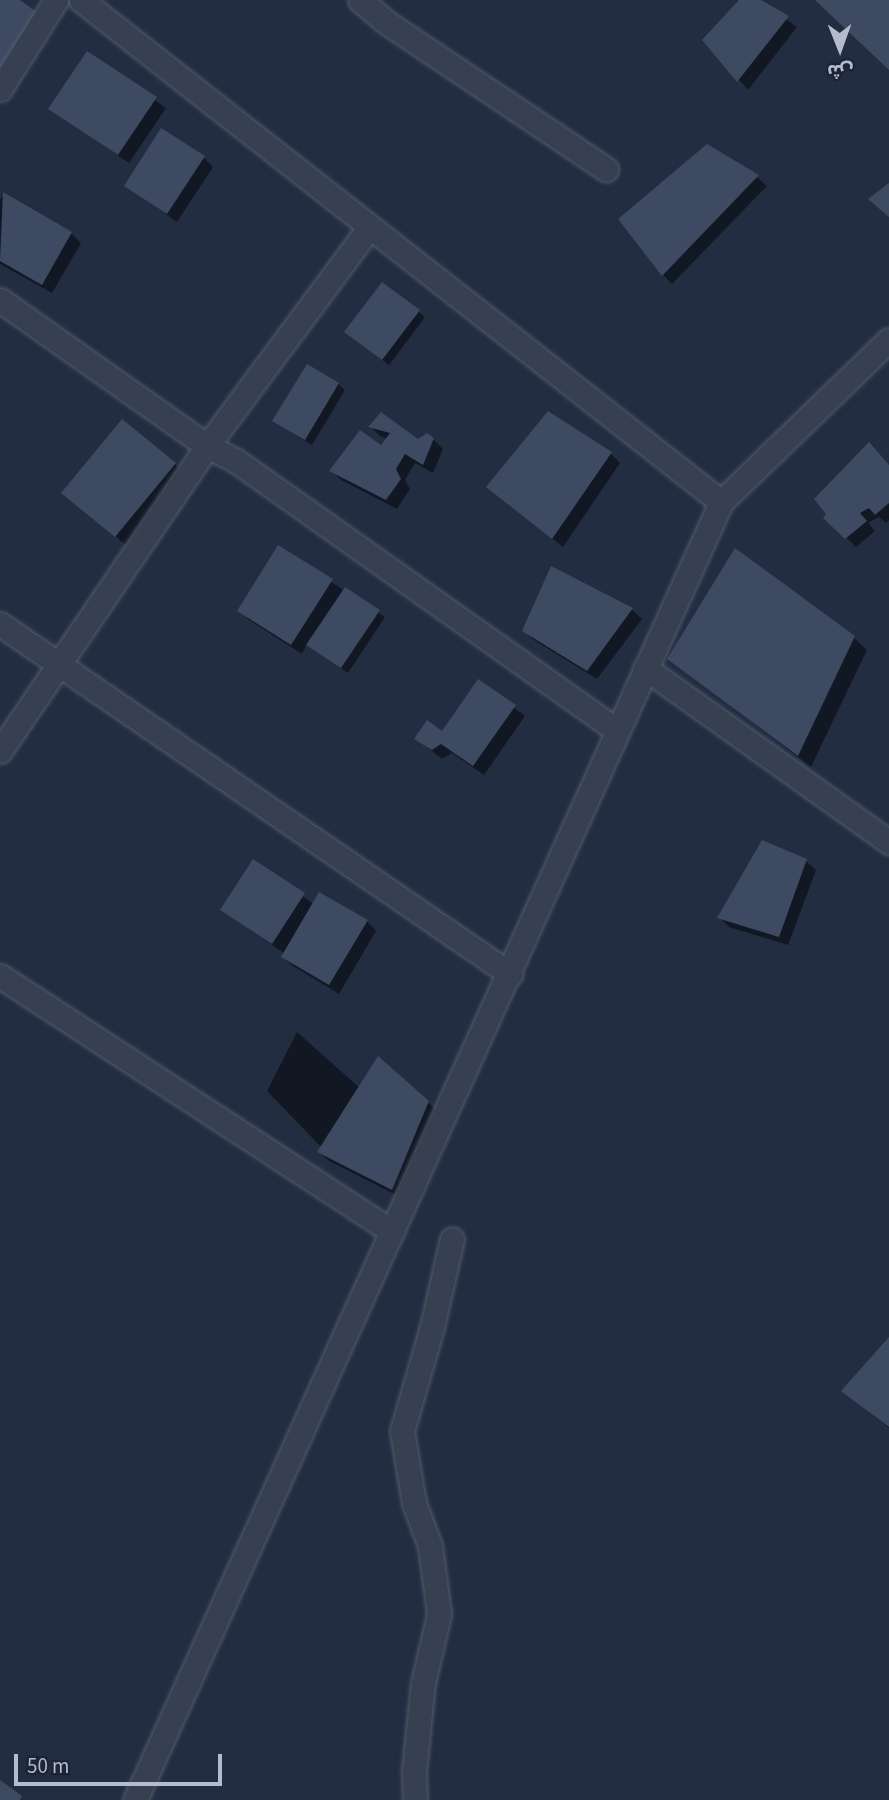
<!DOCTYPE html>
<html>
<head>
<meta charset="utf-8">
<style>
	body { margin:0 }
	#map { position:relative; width:889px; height:1800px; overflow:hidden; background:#232d42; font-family:"Source Sans 3","Noto Sans Arabic",sans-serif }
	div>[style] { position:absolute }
	.shadow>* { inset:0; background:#0007 }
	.building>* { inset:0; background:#3e4a62 }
	.roads { filter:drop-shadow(0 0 2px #525b6c) drop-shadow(0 0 2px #525b6c) }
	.minor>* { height:23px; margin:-11.5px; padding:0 11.5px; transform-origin:11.5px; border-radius:11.5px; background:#374051 }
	span { translate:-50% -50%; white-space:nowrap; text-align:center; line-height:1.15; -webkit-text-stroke:5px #1c2537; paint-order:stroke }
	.north { position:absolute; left:805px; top:14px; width:70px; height:70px; -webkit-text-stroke:5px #1c2537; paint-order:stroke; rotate:179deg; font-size:19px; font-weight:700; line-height:28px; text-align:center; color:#b4bbcc }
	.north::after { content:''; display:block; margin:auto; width:24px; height:32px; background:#b4bbcc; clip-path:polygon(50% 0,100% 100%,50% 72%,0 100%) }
	.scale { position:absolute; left:14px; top:1754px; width:208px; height:32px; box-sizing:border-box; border:4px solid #b4bbcc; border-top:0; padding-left:9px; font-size:21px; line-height:24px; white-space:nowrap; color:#b4bbcc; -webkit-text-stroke:5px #1c2537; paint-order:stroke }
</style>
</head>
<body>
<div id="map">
	<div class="shadow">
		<i style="clip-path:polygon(742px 0,758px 0,797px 27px,748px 90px,705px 40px)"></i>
		<i style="clip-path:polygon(88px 53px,166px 108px,129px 163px,50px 109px)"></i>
		<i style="clip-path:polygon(707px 146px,757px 177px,767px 186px,672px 284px,663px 275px)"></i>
		<i style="clip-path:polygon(204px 158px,213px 167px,177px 222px,126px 185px)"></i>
		<i style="clip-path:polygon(3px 195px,71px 233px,81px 243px,52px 293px,0 264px,0 200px)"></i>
		<i style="clip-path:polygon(418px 311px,425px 317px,389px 365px,353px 338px)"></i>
		<i style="clip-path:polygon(338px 384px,345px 390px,312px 445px,275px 421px)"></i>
		<i style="clip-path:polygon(371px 427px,418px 441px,433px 439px,443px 449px,433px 473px,415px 463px,405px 480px,410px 489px,397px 509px,341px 480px,331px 470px,382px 447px,388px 439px,380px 436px)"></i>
		<i style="clip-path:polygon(611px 454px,620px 463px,563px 547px,498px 496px)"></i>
		<i style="clip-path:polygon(175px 464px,184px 473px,126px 545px,63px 493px)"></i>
		<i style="clip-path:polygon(889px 466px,889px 520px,886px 523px,879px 517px,868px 523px,875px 531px,856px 547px,826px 518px)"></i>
		<i style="clip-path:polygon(279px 548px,385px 617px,348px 673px,307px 644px,302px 654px,249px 620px,239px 611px)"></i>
		<i style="clip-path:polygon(552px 569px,632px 610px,642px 619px,597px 679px,534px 640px,524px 631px)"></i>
		<i style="clip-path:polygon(854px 638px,867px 650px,811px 767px,670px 659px)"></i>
		<i style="clip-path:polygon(479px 681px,525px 716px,484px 775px,452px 753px,442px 759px,416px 738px,443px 733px)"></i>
		<i style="clip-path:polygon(806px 861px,816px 870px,788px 945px,729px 927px,720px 918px)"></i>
		<i style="clip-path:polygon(253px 862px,314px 904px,367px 921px,376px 931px,339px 994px,293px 966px,283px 957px,285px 954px,222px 910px)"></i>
		<i style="clip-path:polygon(297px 1032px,360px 1088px,428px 1102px,438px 1112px,402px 1198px,329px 1161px,319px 1152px,322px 1148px,267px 1091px)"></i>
		<i style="clip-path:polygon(889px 1340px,889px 1428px,843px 1391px)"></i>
	</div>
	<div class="building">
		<i style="clip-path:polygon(0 0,20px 0,41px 15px,0 72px)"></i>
		<i style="clip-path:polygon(739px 0,761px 0,789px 16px,737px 82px,702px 40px)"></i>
		<i style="clip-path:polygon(815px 0,889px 0,889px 70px)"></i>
		<i style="clip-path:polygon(87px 51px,157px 97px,118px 155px,48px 109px)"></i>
		<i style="clip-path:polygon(161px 128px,205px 156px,167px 214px,124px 186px)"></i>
		<i style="clip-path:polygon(707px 144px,759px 175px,662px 276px,618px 219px)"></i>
		<i style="clip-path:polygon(889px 183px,889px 217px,868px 199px)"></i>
		<i style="clip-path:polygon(3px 192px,72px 232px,42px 285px,0 261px)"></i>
		<i style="clip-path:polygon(382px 282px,420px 310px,382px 360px,344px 332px)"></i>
		<i style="clip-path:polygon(307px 364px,339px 383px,305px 440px,272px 421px)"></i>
		<i style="clip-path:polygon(548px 411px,612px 452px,552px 539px,486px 487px)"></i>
		<i style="clip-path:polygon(381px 412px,418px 439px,427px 433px,434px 438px,423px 465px,405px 454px,396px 469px,401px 479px,386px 500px,329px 471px,360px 430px,381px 445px,390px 433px,368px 427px)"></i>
		<i style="clip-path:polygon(122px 419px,176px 463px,115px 537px,61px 493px)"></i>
		<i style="clip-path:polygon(869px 442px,889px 465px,889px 503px,875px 515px,869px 508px,860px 513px,867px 521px,845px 539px,823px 518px,826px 514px,814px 499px)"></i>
		<i style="clip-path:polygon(278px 545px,333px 579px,291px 645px,237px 611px)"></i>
		<i style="clip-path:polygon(735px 548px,855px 636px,798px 756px,667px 659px)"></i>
		<i style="clip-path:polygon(551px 566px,633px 608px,587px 671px,522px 631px)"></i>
		<i style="clip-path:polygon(345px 587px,380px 610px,341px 668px,306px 645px)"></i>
		<i style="clip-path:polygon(478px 679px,516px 705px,473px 766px,441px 744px,432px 750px,414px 739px,427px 720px,442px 731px)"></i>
		<i style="clip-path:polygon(762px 840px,807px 859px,779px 937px,717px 918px)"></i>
		<i style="clip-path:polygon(253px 859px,305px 893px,272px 944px,220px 910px)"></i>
		<i style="clip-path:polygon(319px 892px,368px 920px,329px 985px,281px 957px)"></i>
		<i style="clip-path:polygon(378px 1056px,429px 1101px,392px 1190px,317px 1152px)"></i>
		<i style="clip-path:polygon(889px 1337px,889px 1427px,841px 1391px)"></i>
		<i style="clip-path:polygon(0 1780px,22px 1796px,20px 1800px,0 1800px)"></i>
	</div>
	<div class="roads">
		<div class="minor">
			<i style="left:81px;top:0;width:813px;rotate:38.11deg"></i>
			<i style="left:360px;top:0;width:34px;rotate:40deg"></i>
			<i style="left:386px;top:22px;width:265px;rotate:33.8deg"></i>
			<i style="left:0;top:89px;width:105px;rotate:-57.8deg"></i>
			<i style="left:0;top:300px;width:253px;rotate:35.2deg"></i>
			<i style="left:207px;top:446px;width:31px;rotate:27deg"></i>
			<i style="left:235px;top:460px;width:468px;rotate:35.3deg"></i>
			<i style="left:0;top:624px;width:619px;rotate:34.46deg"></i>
			<i style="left:645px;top:668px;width:300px;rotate:35.5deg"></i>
			<i style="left:0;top:751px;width:369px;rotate:-55.8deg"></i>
			<i style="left:207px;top:446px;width:272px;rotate:-53.4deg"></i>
			<i style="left:0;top:976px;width:468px;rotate:33.1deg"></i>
			<i style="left:135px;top:1800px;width:1424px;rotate:-65.7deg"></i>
			<i style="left:721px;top:502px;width:233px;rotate:-44deg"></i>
			<i style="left:415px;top:1800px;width:29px;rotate:-92deg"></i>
			<i style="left:414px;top:1771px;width:88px;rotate:-84.2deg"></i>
			<i style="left:423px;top:1683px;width:71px;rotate:-76.9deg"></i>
			<i style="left:439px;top:1614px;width:69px;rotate:-97.5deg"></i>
			<i style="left:430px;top:1546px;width:46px;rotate:-110.4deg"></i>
			<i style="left:414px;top:1503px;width:73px;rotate:-99.5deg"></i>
			<i style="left:402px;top:1431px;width:108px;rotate:-73.9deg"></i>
			<i style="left:432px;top:1327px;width:90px;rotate:-77.2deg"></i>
		</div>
	</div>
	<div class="north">ش</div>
	<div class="scale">50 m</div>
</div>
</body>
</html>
